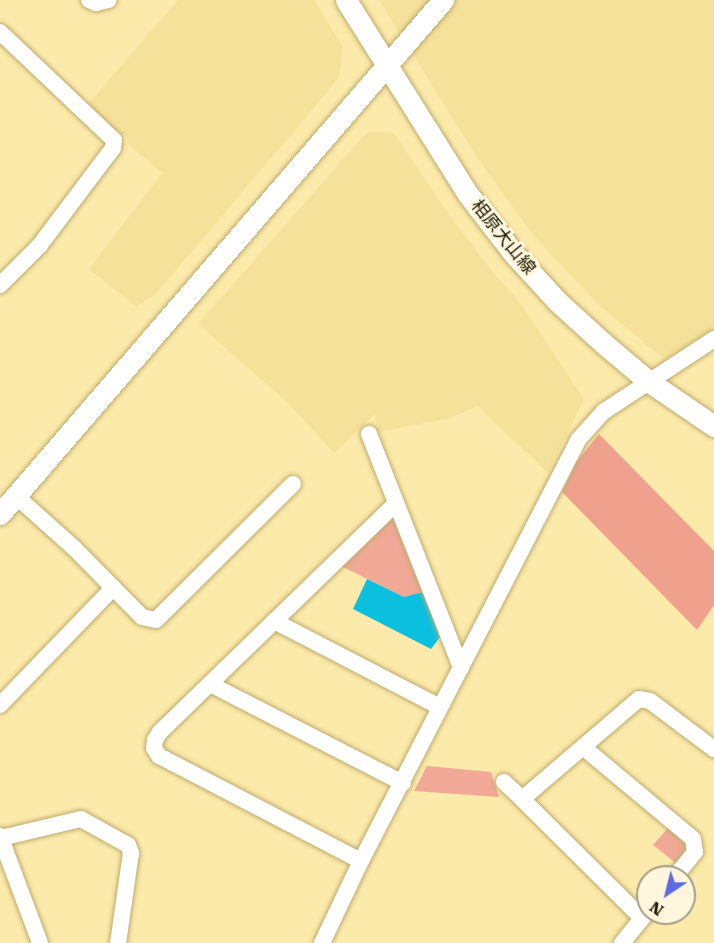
<!DOCTYPE html>
<html>
<head>
<meta charset="utf-8">
<style>
	body { margin:0 }
	#map { position:relative; width:714px; height:943px; overflow:hidden; background:#fceaaa; font-family:"Roboto Serif","Noto Sans JP",serif }
	div>[style] { position:absolute }
	.built>* { inset:0; background:#f5e199 }
	.green>* { inset:0; background:#f1a896 }
	.forest>* { inset:0; background:#efa18e }
	.water>* { inset:0; background:#0bc0de }
	.roads { filter:drop-shadow(0 0 2px #bdab6d) drop-shadow(0 0 2px #bdab6d) }
	.minor>* { height:16px; margin:-8px; padding:0 8px; transform-origin:8px; border-radius:8px; background:#fff }
	.tertiary>* { height:21px; margin:-10.5px; padding:0 10.5px; transform-origin:10.5px; border-radius:10.5px; background:#fff }
	span { translate:-50% -50%; white-space:nowrap; text-align:center; line-height:1.15; -webkit-text-stroke:6px #fef7de; paint-order:stroke }
	.street-label { font-size:18px; color:#1f1801 }
	.north { position:absolute; left:636px; top:865px; width:60px; height:60px; box-sizing:border-box; background:#fef7de; border:2px solid #a59e86; border-radius:50%; rotate:215deg; font-size:16px; font-weight:700; line-height:24px; text-align:center; color:#1f1801 }
	.north::after { content:''; display:block; margin:auto; width:21px; height:27px; background:#5d6be2; clip-path:polygon(50% 0,100% 100%,50% 72%,0 100%) }
</style>
</head>
<body>
<div id="map">
	<div class="built">
		<i style="clip-path:polygon(178px 0,314px 0,343px 47px,339px 78px,155px 295px,136px 307px,89px 269px,162px 173px,126px 142px,128px 138px,86px 106px)"></i>
		<i style="clip-path:polygon(379px 0,714px 0,714px 328px,664px 359px,599px 305px,532px 234px,476px 156px)"></i>
		<i style="clip-path:polygon(367px 132px,394px 133px,445px 209px,492px 271px,521px 304px,584px 399px,548px 473px,478px 406px,447px 419px,378px 432px,375px 414px,334px 453px,287px 402px,198px 324px)"></i>
	</div>
	<div class="green">
		<i style="clip-path:polygon(396px 503px,430px 590px,404px 597px,333px 562px)"></i>
		<i style="clip-path:polygon(427px 766px,491px 772px,499px 797px,414px 791px)"></i>
		<i style="clip-path:polygon(669px 827px,684px 840px,688px 850px,677px 864px,653px 845px)"></i>
	</div>
	<div class="forest">
		<i style="clip-path:polygon(599px 434px,714px 551px,714px 605px,697px 630px,562px 492px,577px 461px)"></i>
	</div>
	<div class="water">
		<i style="clip-path:polygon(367px 579px,404px 597px,430px 590px,446px 629px,431px 649px,353px 609px)"></i>
	</div>
	<div class="roads">
		<div class="minor">
			<i style="left:89px;top:0;width:8px;rotate:23deg"></i>
			<i style="left:96px;top:3px;width:13px;rotate:-13deg"></i>
			<i style="left:0;top:32px;width:157px;rotate:43.5deg"></i>
			<i style="left:114px;top:140px;width:8px;rotate:97deg"></i>
			<i style="left:113px;top:148px;width:121px;rotate:127deg"></i>
			<i style="left:40px;top:245px;width:57px;rotate:135deg"></i>
			<i style="left:369px;top:434px;width:251px;rotate:68.5deg"></i>
			<i style="left:16px;top:496px;width:79px;rotate:41.9deg"></i>
			<i style="left:75px;top:549px;width:95px;rotate:45.4deg"></i>
			<i style="left:142px;top:617px;width:14px;rotate:12deg"></i>
			<i style="left:156px;top:620px;width:193px;rotate:-44.8deg"></i>
			<i style="left:274px;top:621px;width:187px;rotate:27.4deg"></i>
			<i style="left:210px;top:684px;width:217px;rotate:27.2deg"></i>
			<i style="left:0;top:705px;width:163px;rotate:-46deg"></i>
			<i style="left:583px;top:747px;width:143px;rotate:39.9deg"></i>
			<i style="left:693px;top:839px;width:13px;rotate:81deg"></i>
			<i style="left:695px;top:852px;width:32px;rotate:129deg"></i>
			<i style="left:504px;top:782px;width:23px;rotate:43deg"></i>
			<i style="left:521px;top:798px;width:8px;rotate:-30deg"></i>
			<i style="left:528px;top:794px;width:146px;rotate:-40.6deg"></i>
			<i style="left:639px;top:699px;width:11px;rotate:10deg"></i>
			<i style="left:650px;top:701px;width:80px;rotate:36.9deg"></i>
			<i style="left:521px;top:798px;width:170px;rotate:44.8deg"></i>
			<i style="left:0;top:836px;width:114px;rotate:69.5deg"></i>
			<i style="left:1px;top:838px;width:82px;rotate:-13.4deg"></i>
			<i style="left:81px;top:819px;width:54px;rotate:29deg"></i>
			<i style="left:128px;top:845px;width:9px;rotate:69deg"></i>
			<i style="left:131px;top:853px;width:91px;rotate:98.2deg"></i>
			<i style="left:361px;top:861px;width:228px;rotate:-152.5deg"></i>
			<i style="left:159px;top:756px;width:9px;rotate:-122deg"></i>
			<i style="left:154px;top:748px;width:8px;rotate:-83deg"></i>
			<i style="left:155px;top:740px;width:9px;rotate:-58deg"></i>
			<i style="left:160px;top:732px;width:329px;rotate:-44.1deg"></i>
			<i style="left:322px;top:943px;width:91px;rotate:-64.6deg"></i>
			<i style="left:361px;top:861px;width:474px;rotate:-62.7deg"></i>
			<i style="left:578px;top:440px;width:38px;rotate:-48deg"></i>
			<i style="left:603px;top:412px;width:133px;rotate:-33.3deg"></i>
			<i style="left:622px;top:943px;width:41px;rotate:-50.9deg"></i>
		</div>
		<div class="tertiary">
			<i style="left:346px;top:0;width:228px;rotate:57.9deg"></i>
			<i style="left:467px;top:193px;width:77px;rotate:52.4deg"></i>
			<i style="left:514px;top:254px;width:65px;rotate:47.5deg"></i>
			<i style="left:558px;top:302px;width:61px;rotate:42.3deg"></i>
			<i style="left:603px;top:343px;width:59px;rotate:40.2deg"></i>
			<i style="left:648px;top:381px;width:80px;rotate:34.3deg"></i>
			<i style="left:0;top:514px;width:679px;rotate:-49.24deg"></i>
		</div>
	</div>
	<div class="street-label">
		<span style="left:503px;top:237px;rotate:51deg">相原大山線</span>
	</div>
	<div class="north">N</div>
</div>
</body>
</html>
